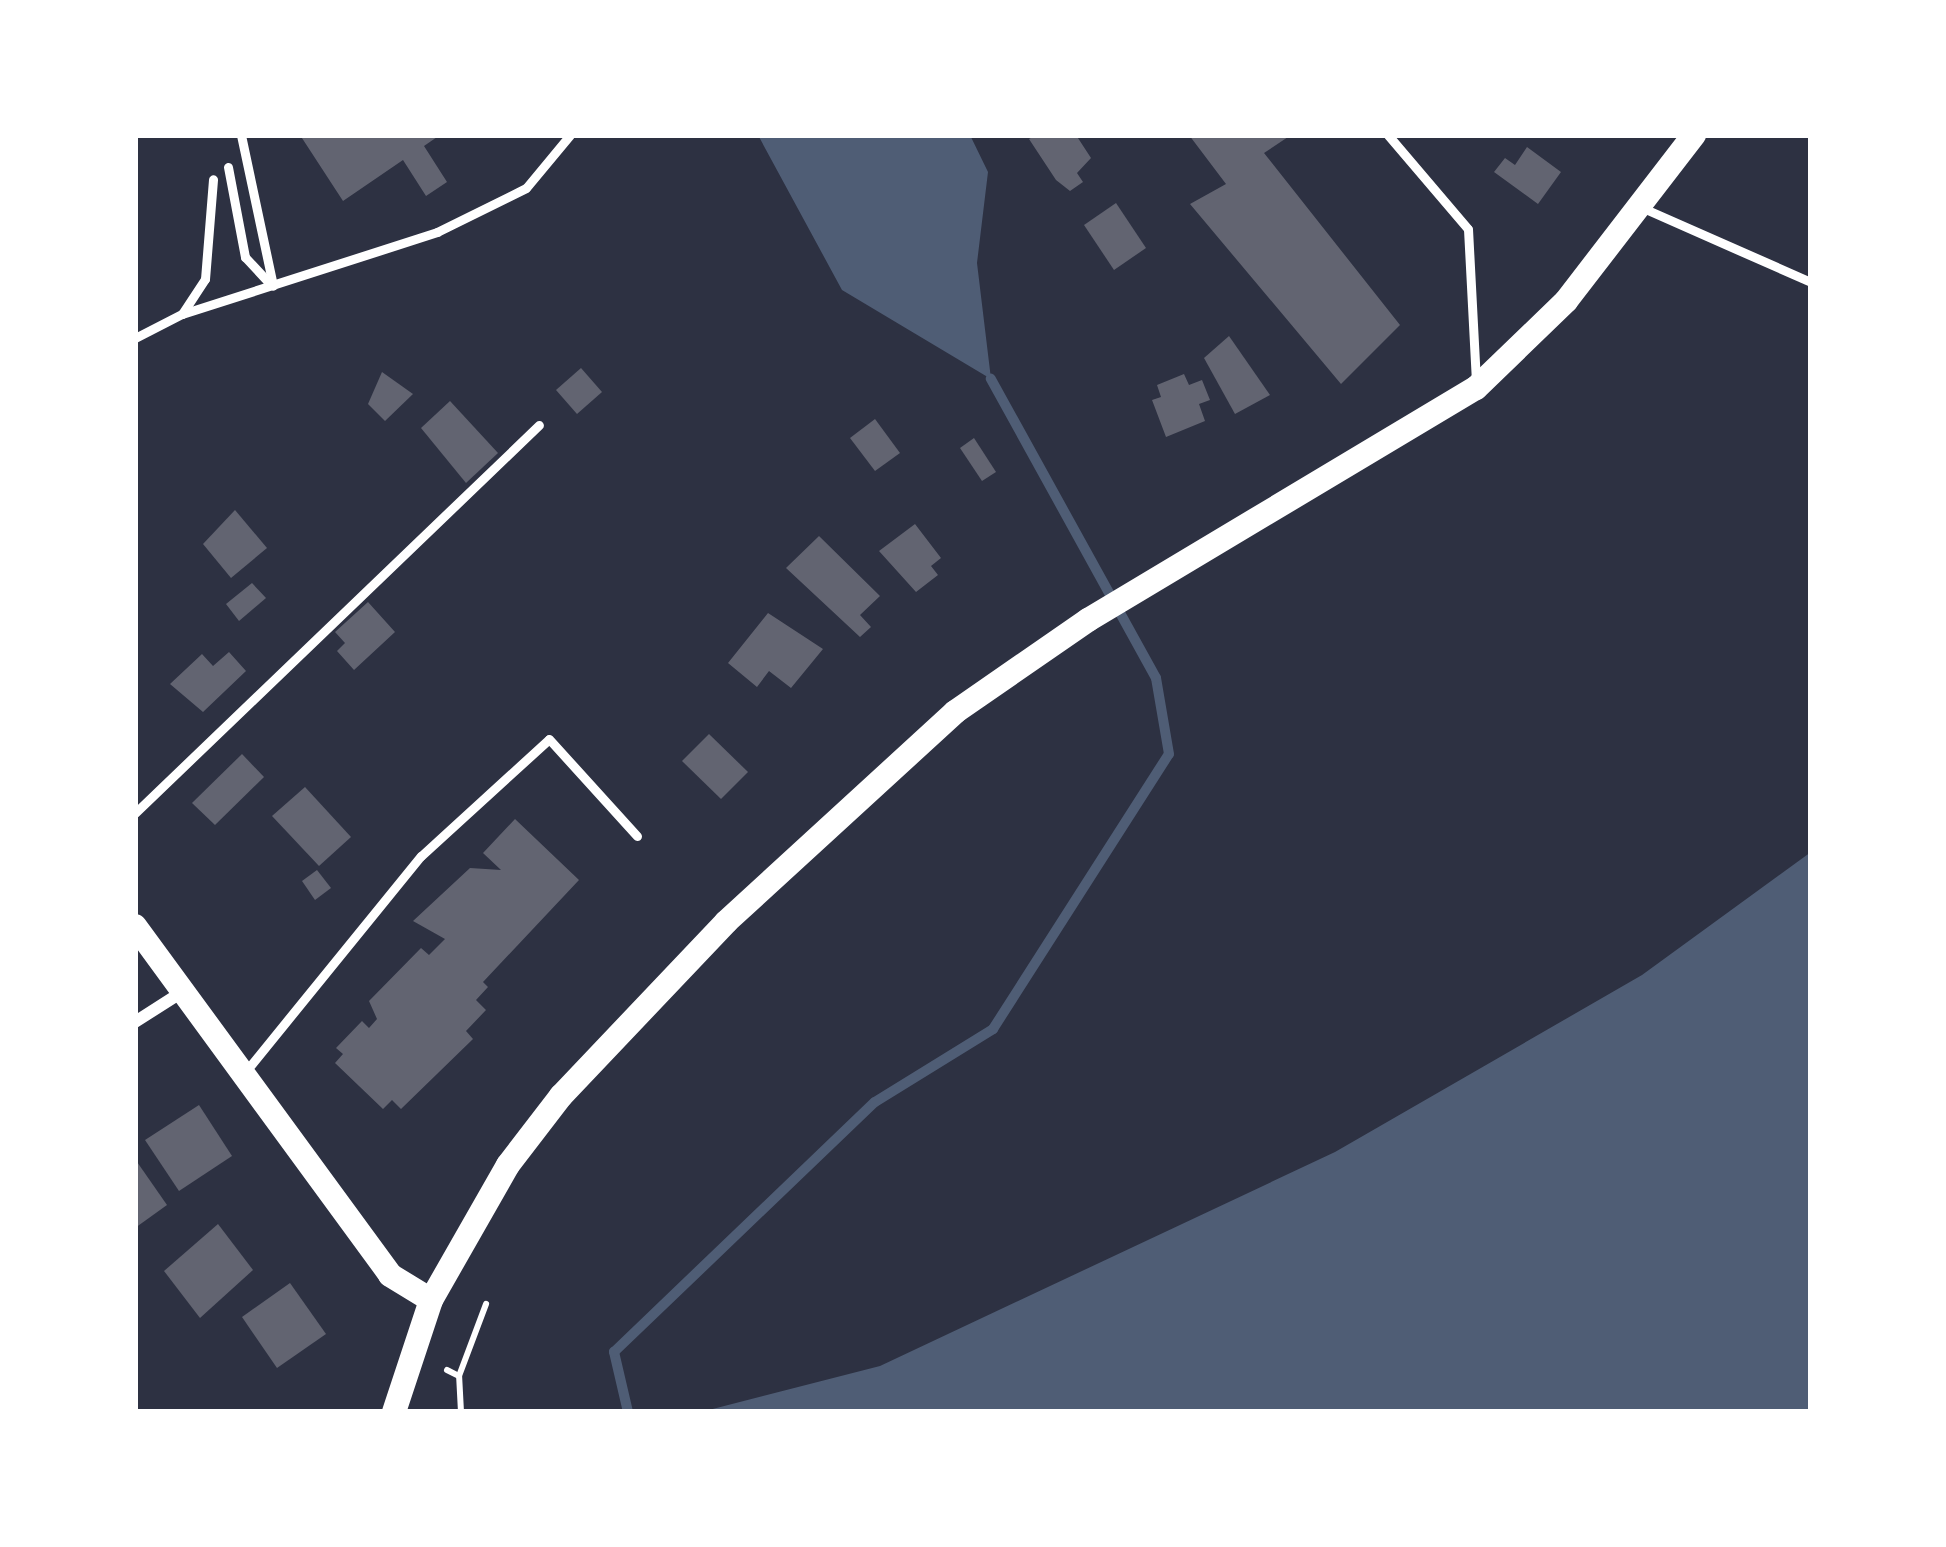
<!DOCTYPE html>
<html>
<head>
<meta charset="utf-8">
<style>
	body { margin:0 }
	#map { position:relative; width:1946px; height:1547px; overflow:hidden; background:#2d3142; font-family:Arial,sans-serif }
	div>[style] { position:absolute }
	.water>* { inset:0; background:#4f5d75 }
	.stream>* { height:10px; margin:-5px; padding:0 5px; transform-origin:5px; border-radius:5px; background:#4f5d75 }
	.building>* { inset:0; background:#626471 }
	.path>* { height:6px; margin:-3px; padding:0 3px; transform-origin:3px; border-radius:3px; background:#fff }
	.service>* { height:9px; margin:-4.5px; padding:0 4.5px; transform-origin:4.5px; border-radius:4.5px; background:#fff }
	.minor>* { height:12px; margin:-6px; padding:0 6px; transform-origin:6px; border-radius:6px; background:#fff }
	.secondary>* { height:24px; margin:-12px; padding:0 12px; transform-origin:12px; border-radius:12px; background:#fff }
	span { translate:-50% -50%; white-space:nowrap; text-align:center; line-height:1.15; -webkit-text-stroke:9px #fff; paint-order:stroke }
	.frame { position:absolute; inset:0; border:138px solid #fff; pointer-events:none }
</style>
</head>
<body>
<div id="map">
	<div class="water">
		<i style="clip-path:polygon(758px 135px,970px 135px,988px 172px,977px 263px,991px 379px,842px 290px)"></i>
		<i style="clip-path:polygon(1811px 852px,1811px 1412px,701px 1412px,880px 1366px,1335px 1152px,1642px 975px)"></i>
	</div>
	<div class="stream">
		<i style="left:628px;top:1412px;width:62px;rotate:-103.1deg"></i>
		<i style="left:614px;top:1352px;width:361px;rotate:-43.8deg"></i>
		<i style="left:875px;top:1102px;width:139px;rotate:-31.7deg"></i>
		<i style="left:993px;top:1029px;width:326px;rotate:-57.4deg"></i>
		<i style="left:1169px;top:754px;width:77px;rotate:-99.7deg"></i>
		<i style="left:1156px;top:678px;width:342px;rotate:-118.9deg"></i>
	</div>
	<div class="building">
		<i style="clip-path:polygon(300px 135px,440px 135px,424px 146px,447px 182px,426px 196px,403px 160px,343px 201px)"></i>
		<i style="clip-path:polygon(1036px 135px,1076px 135px,1091px 158px,1077px 173px,1083px 182px,1070px 191px,1056px 180px,1029px 139px)"></i>
		<i style="clip-path:polygon(1189px 135px,1291px 135px,1264px 153px,1400px 325px,1341px 384px,1190px 204px,1226px 184px)"></i>
		<i style="clip-path:polygon(1527px 147px,1561px 172px,1538px 204px,1494px 172px,1505px 158px,1515px 165px)"></i>
		<i style="clip-path:polygon(1116px 203px,1146px 248px,1114px 270px,1084px 225px)"></i>
		<i style="clip-path:polygon(1229px 336px,1270px 395px,1235px 414px,1204px 358px)"></i>
		<i style="clip-path:polygon(581px 368px,602px 392px,577px 414px,556px 390px)"></i>
		<i style="clip-path:polygon(382px 372px,413px 394px,385px 421px,368px 404px)"></i>
		<i style="clip-path:polygon(1184px 374px,1189px 385px,1202px 380px,1210px 400px,1199px 404px,1205px 421px,1166px 437px,1152px 400px,1161px 397px,1157px 385px)"></i>
		<i style="clip-path:polygon(450px 401px,498px 453px,466px 483px,421px 428px)"></i>
		<i style="clip-path:polygon(875px 419px,900px 453px,875px 471px,850px 438px)"></i>
		<i style="clip-path:polygon(974px 438px,996px 472px,982px 481px,960px 448px)"></i>
		<i style="clip-path:polygon(235px 510px,267px 548px,231px 578px,203px 544px)"></i>
		<i style="clip-path:polygon(915px 524px,941px 558px,931px 566px,938px 575px,916px 592px,879px 551px)"></i>
		<i style="clip-path:polygon(819px 536px,880px 596px,860px 615px,871px 627px,860px 637px,786px 568px)"></i>
		<i style="clip-path:polygon(252px 583px,266px 598px,239px 621px,226px 604px)"></i>
		<i style="clip-path:polygon(368px 602px,395px 632px,354px 670px,337px 651px,345px 643px,335px 632px)"></i>
		<i style="clip-path:polygon(768px 613px,823px 649px,791px 688px,769px 671px,757px 687px,728px 663px)"></i>
		<i style="clip-path:polygon(229px 652px,246px 671px,203px 712px,170px 684px,202px 654px,213px 666px)"></i>
		<i style="clip-path:polygon(709px 734px,748px 772px,721px 799px,682px 761px)"></i>
		<i style="clip-path:polygon(242px 754px,264px 777px,215px 825px,192px 803px)"></i>
		<i style="clip-path:polygon(305px 787px,351px 837px,319px 866px,272px 816px)"></i>
		<i style="clip-path:polygon(515px 819px,579px 880px,483px 982px,488px 987px,476px 1000px,486px 1010px,466px 1031px,473px 1039px,401px 1109px,392px 1100px,383px 1109px,335px 1063px,343px 1054px,336px 1048px,362px 1021px,369px 1028px,377px 1019px,369px 1001px,421px 948px,429px 955px,445px 939px,413px 921px,470px 868px,501px 870px,483px 853px)"></i>
		<i style="clip-path:polygon(317px 870px,331px 888px,315px 900px,302px 881px)"></i>
		<i style="clip-path:polygon(199px 1105px,232px 1156px,179px 1191px,145px 1140px)"></i>
		<i style="clip-path:polygon(135px 1159px,167px 1205px,135px 1228px)"></i>
		<i style="clip-path:polygon(218px 1224px,253px 1270px,200px 1318px,164px 1271px)"></i>
		<i style="clip-path:polygon(290px 1283px,326px 1334px,277px 1368px,242px 1317px)"></i>
	</div>
	<div class="path">
		<i style="left:447px;top:1370px;width:13px;rotate:27deg"></i>
		<i style="left:461px;top:1412px;width:36px;rotate:-93deg"></i>
		<i style="left:459px;top:1376px;width:77px;rotate:-69.4deg"></i>
	</div>
	<div class="service">
		<i style="left:241px;top:135px;width:154px;rotate:78deg"></i>
		<i style="left:1388px;top:135px;width:123px;rotate:49.6deg"></i>
		<i style="left:1468px;top:229px;width:154px;rotate:87deg"></i>
		<i style="left:228px;top:167px;width:92px;rotate:79.3deg"></i>
		<i style="left:245px;top:257px;width:35px;rotate:47deg"></i>
		<i style="left:1643px;top:208px;width:184px;rotate:23.8deg"></i>
		<i style="left:182px;top:314px;width:42px;rotate:-56.7deg"></i>
		<i style="left:205px;top:279px;width:100px;rotate:-85.4deg"></i>
		<i style="left:135px;top:338px;width:53px;rotate:-27.1deg"></i>
		<i style="left:182px;top:314px;width:268px;rotate:-17.8deg"></i>
		<i style="left:437px;top:232px;width:99px;rotate:-26.3deg"></i>
		<i style="left:526px;top:188px;width:69px;rotate:-50.3deg"></i>
		<i style="left:135px;top:813px;width:560px;rotate:-43.84deg"></i>
		<i style="left:246px;top:1071px;width:277px;rotate:-50.9deg"></i>
		<i style="left:421px;top:856px;width:173px;rotate:-42.4deg"></i>
		<i style="left:549px;top:739px;width:131px;rotate:47.8deg"></i>
	</div>
	<div class="minor">
		<i style="left:135px;top:1022px;width:56px;rotate:-32.6deg"></i>
	</div>
	<div class="secondary">
		<i style="left:135px;top:926px;width:432px;rotate:53.8deg"></i>
		<i style="left:390px;top:1275px;width:48px;rotate:31.4deg"></i>
		<i style="left:394px;top:1412px;width:118px;rotate:-71.7deg"></i>
		<i style="left:431px;top:1300px;width:155px;rotate:-60.3deg"></i>
		<i style="left:508px;top:1165px;width:87px;rotate:-52.5deg"></i>
		<i style="left:561px;top:1096px;width:240px;rotate:-46.5deg"></i>
		<i style="left:726px;top:922px;width:311px;rotate:-42.5deg"></i>
		<i style="left:955px;top:712px;width:162px;rotate:-34.7deg"></i>
		<i style="left:1088px;top:620px;width:452px;rotate:-30.9deg"></i>
		<i style="left:1476px;top:388px;width:125px;rotate:-44deg"></i>
		<i style="left:1566px;top:301px;width:210px;rotate:-52.4deg"></i>
	</div>
	<div class="frame"></div>
</div>
</body>
</html>
